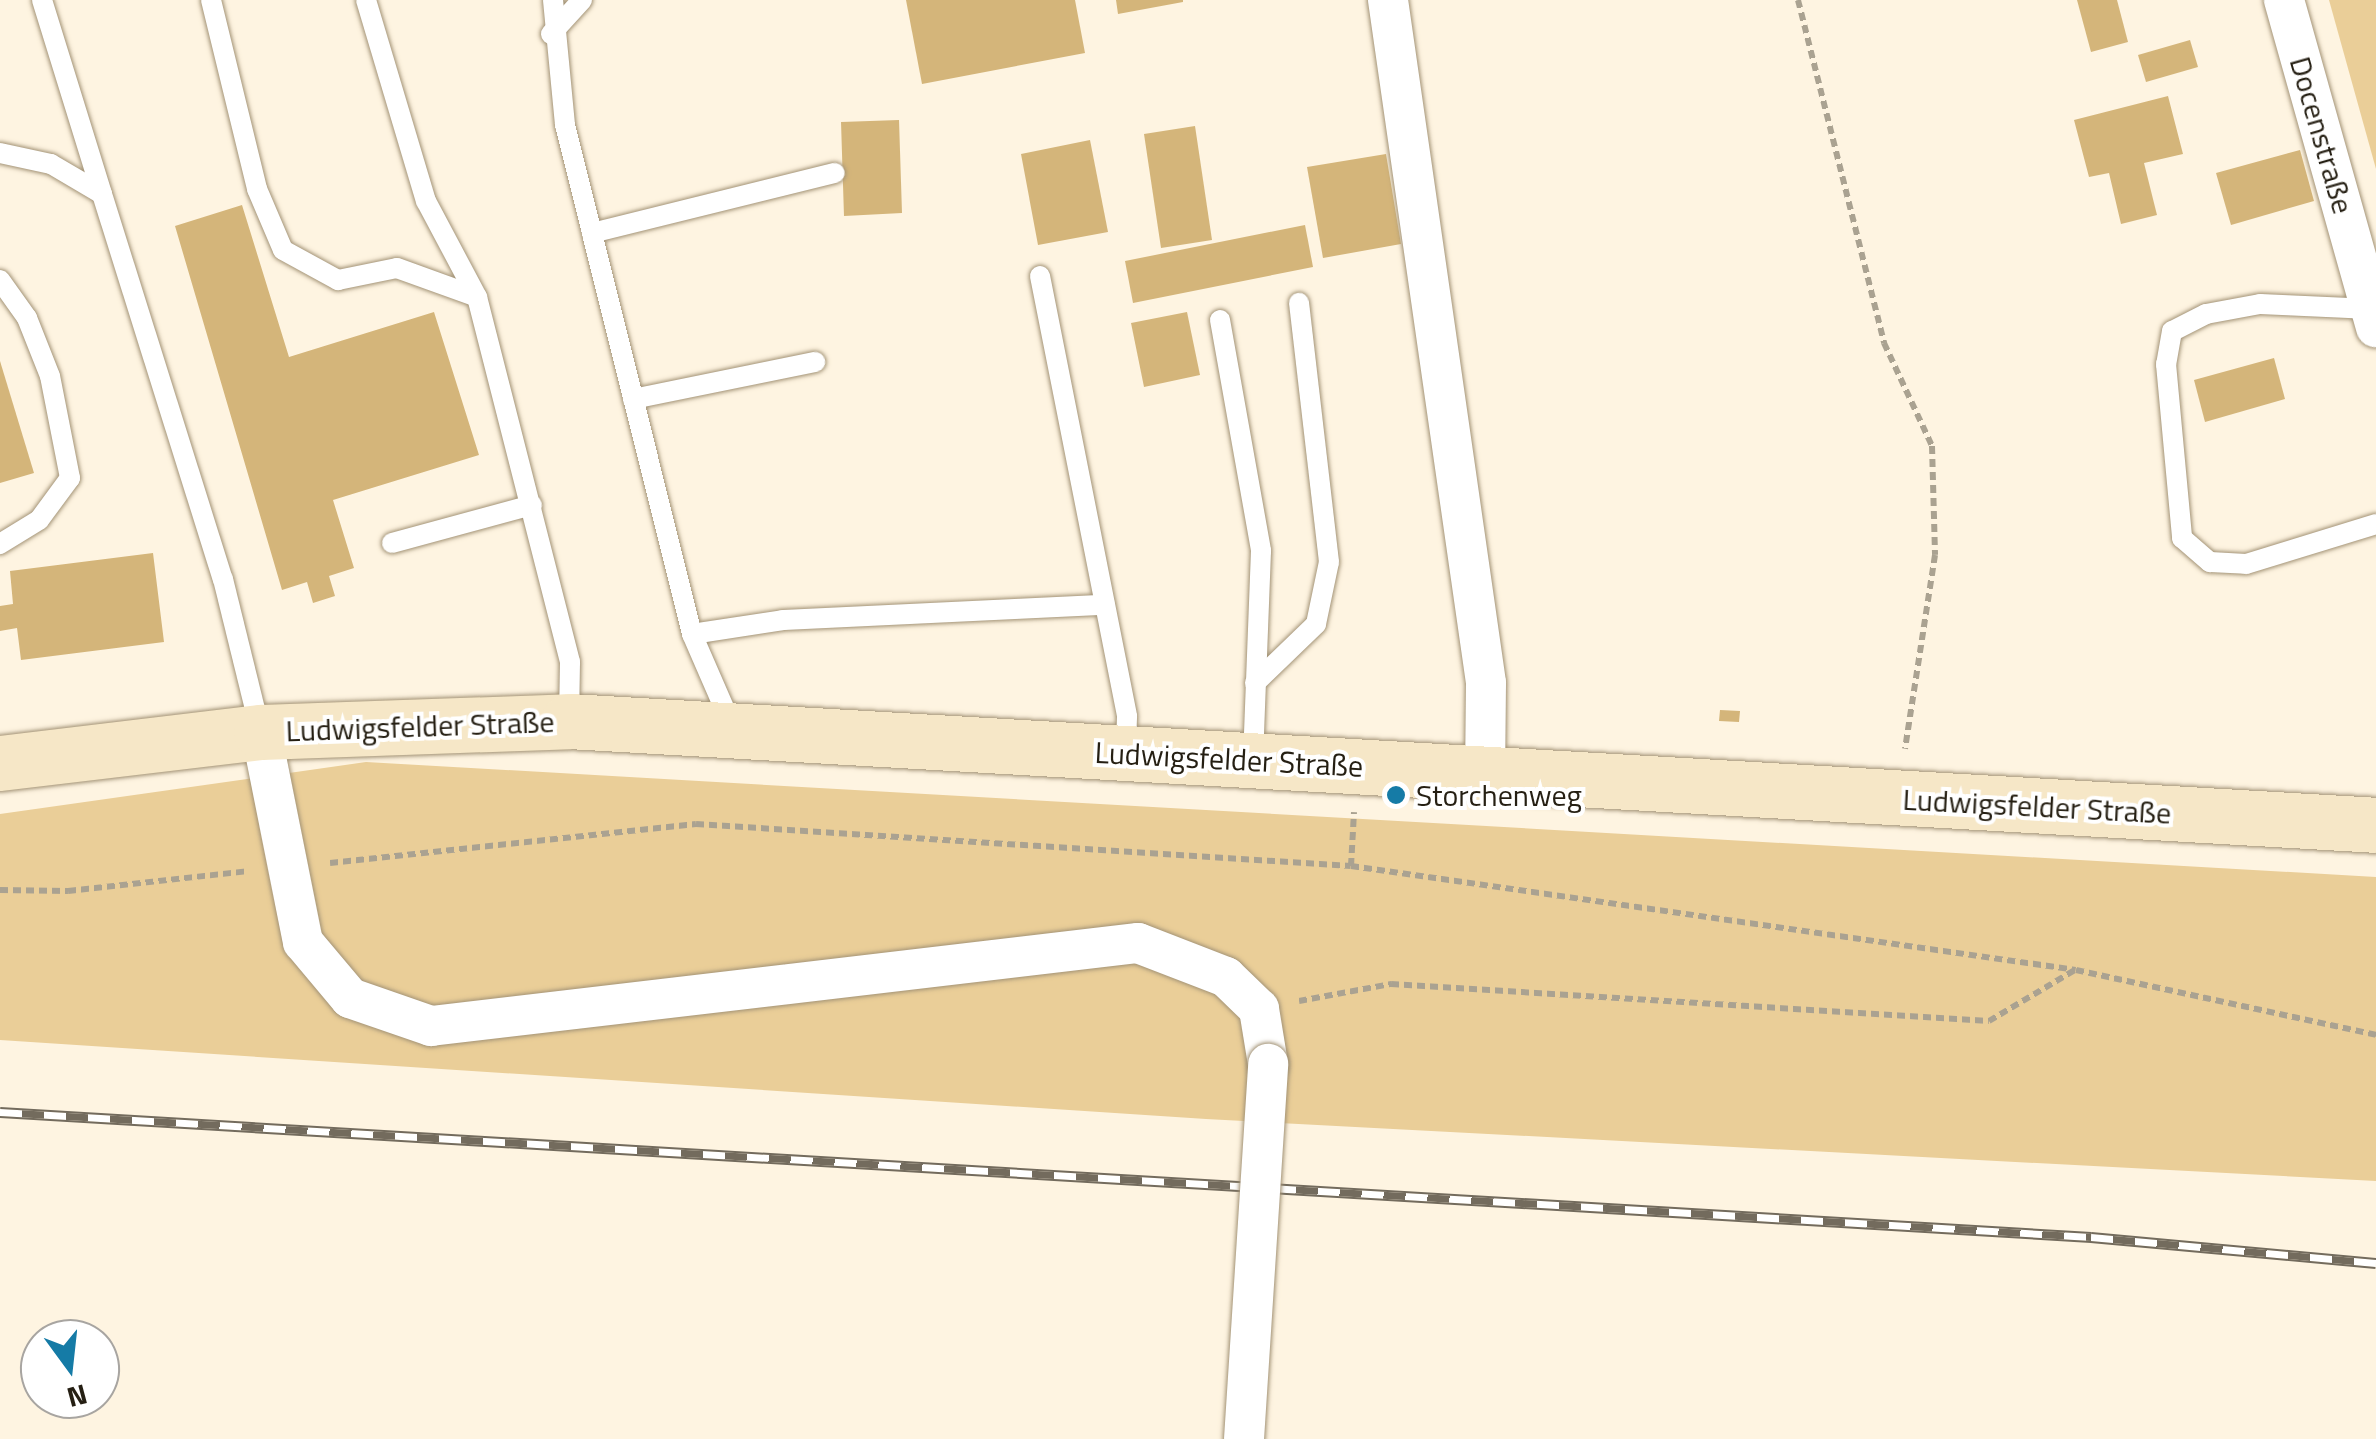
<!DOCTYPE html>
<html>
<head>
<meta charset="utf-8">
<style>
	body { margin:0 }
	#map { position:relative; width:2376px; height:1439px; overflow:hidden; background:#fef4e1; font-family:"Titillium Web",sans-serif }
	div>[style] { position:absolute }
	.green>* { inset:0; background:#eace98 }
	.building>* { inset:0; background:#d4b57a }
	.path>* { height:6px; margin-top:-3px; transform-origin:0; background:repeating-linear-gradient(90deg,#aaa291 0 8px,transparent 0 13px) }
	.roads { filter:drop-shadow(0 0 2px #a39376) drop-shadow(0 0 2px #a39376) }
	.lane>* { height:20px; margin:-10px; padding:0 10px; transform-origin:10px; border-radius:10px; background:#fff }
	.street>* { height:40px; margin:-20px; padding:0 20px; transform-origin:20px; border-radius:20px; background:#fff }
	.secondary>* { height:55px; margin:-27.5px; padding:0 27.5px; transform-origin:27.5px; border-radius:27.5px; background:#f6e7c7 }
	.rail>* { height:11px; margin-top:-5.5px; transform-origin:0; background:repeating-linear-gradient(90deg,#fff 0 22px,#736b5d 0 44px); box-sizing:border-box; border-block:2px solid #736b5d }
	.bridges { filter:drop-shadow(0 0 2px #a39376) drop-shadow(0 0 2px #a39376) }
	.street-bridge>* { height:40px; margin:-20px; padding:0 20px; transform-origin:20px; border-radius:20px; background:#fff }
	.dots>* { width:28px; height:28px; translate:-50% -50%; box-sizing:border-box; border:5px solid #fff; border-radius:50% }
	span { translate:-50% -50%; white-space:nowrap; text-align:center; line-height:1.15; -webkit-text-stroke:8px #fff; paint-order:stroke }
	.street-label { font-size:30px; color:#251f13 }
	.poi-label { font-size:30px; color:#251f13 }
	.left { translate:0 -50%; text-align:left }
	.north { position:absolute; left:20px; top:1319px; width:100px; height:100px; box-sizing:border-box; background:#fff; border:2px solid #a8a5a1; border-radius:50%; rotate:165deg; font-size:28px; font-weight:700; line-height:40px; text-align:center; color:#251f13 }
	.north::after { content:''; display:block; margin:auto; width:35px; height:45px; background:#157ba6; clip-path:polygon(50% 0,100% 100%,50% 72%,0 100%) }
</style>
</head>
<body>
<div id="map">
	<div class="green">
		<i style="clip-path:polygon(2329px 0,2376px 0,2376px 169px)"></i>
		<i style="clip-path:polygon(366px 762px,2376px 877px,2376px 1181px,1206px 1119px,0 1040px,0 814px)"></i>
	</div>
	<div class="building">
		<i style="clip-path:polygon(906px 0,1075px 0,1085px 53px,922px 84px)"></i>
		<i style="clip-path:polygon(1116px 0,1183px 0,1183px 2px,1118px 14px)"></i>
		<i style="clip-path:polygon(2077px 0,2117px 0,2128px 42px,2091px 52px)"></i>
		<i style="clip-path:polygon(2190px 40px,2198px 67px,2146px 82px,2138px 55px)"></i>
		<i style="clip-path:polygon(2168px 96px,2183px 154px,2144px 163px,2157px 215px,2121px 224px,2109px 173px,2089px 177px,2074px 120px)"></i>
		<i style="clip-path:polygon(899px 120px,902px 213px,844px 216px,841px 122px)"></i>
		<i style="clip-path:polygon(1195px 126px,1212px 240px,1161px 248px,1144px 134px)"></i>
		<i style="clip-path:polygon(1090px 140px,1108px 232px,1038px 245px,1021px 154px)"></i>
		<i style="clip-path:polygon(2300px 150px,2314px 201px,2231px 225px,2216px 173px)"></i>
		<i style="clip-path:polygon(1386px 154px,1401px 244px,1323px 258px,1307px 167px)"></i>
		<i style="clip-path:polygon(242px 205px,289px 357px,434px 312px,479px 455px,333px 500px,354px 568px,329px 576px,335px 596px,313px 603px,307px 582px,282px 590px,175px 226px)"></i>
		<i style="clip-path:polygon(1305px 225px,1313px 267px,1133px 303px,1125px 261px)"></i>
		<i style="clip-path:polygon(1187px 312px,1200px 375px,1144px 387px,1131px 323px)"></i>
		<i style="clip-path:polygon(2274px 358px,2285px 399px,2205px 422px,2194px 380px)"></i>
		<i style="clip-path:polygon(0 361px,34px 473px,0 483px)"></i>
		<i style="clip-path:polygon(153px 553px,164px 642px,21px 660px,17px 628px,0 631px,0 606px,13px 604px,10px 571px)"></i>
		<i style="clip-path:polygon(1720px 710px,1740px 711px,1739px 722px,1719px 721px)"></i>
	</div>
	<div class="path">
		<i style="left:1798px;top:0;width:354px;rotate:75.9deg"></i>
		<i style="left:1884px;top:343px;width:114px;rotate:65deg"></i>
		<i style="left:1932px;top:446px;width:109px;rotate:88.4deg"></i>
		<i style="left:1935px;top:555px;width:196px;rotate:98.8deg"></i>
		<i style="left:330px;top:863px;width:368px;rotate:-6.1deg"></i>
		<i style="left:696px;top:824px;width:656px;rotate:3.67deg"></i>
		<i style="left:1351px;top:866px;width:732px;rotate:8.16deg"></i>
		<i style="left:2076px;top:970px;width:307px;rotate:12.2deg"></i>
		<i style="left:1351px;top:866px;width:54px;rotate:-86.8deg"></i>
		<i style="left:0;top:890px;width:68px;rotate:0.8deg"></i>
		<i style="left:68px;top:891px;width:181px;rotate:-6.3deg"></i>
		<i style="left:1299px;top:1001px;width:94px;rotate:-10.5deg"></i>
		<i style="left:1391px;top:984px;width:599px;rotate:3.54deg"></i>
		<i style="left:1989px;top:1021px;width:100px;rotate:-30.7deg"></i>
	</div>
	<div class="roads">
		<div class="lane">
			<i style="left:42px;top:0;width:203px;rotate:72.8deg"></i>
			<i style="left:211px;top:0;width:195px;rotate:76.3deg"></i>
			<i style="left:257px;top:189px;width:66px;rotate:66.9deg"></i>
			<i style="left:283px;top:250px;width:63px;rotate:28.6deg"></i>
			<i style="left:338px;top:280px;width:60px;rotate:-11.5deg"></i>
			<i style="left:397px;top:268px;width:85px;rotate:19.9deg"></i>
			<i style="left:366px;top:0;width:210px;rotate:73.4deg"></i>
			<i style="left:426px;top:201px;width:109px;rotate:62deg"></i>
			<i style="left:477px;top:297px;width:377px;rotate:75.7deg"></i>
			<i style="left:570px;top:662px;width:57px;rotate:91deg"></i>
			<i style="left:553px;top:0;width:126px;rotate:84.5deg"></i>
			<i style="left:565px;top:125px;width:525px;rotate:75.99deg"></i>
			<i style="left:692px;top:634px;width:100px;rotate:66.5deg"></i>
			<i style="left:551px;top:34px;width:46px;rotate:-47.6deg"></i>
			<i style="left:0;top:153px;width:52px;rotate:12.2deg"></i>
			<i style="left:51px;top:164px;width:59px;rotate:30.5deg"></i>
			<i style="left:102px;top:194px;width:404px;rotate:72.6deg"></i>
			<i style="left:223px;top:579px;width:155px;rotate:76.2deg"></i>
			<i style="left:592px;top:233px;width:250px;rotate:-13.9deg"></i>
			<i style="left:1040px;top:276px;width:449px;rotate:78.8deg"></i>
			<i style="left:1127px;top:717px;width:35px;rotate:92deg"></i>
			<i style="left:0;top:280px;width:47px;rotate:54.6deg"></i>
			<i style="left:27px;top:318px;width:62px;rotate:68.4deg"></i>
			<i style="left:50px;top:376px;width:104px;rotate:78.9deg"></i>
			<i style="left:70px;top:478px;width:52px;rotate:126.4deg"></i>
			<i style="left:39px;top:520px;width:46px;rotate:148.4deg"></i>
			<i style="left:2371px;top:309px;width:111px;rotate:-177.4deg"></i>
			<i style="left:2260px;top:304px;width:55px;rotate:169.5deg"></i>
			<i style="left:2206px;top:314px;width:38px;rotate:153deg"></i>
			<i style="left:2172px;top:331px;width:34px;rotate:100deg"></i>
			<i style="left:2166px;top:364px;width:175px;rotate:84.7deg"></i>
			<i style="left:2182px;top:538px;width:37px;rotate:41deg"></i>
			<i style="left:2210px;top:562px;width:36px;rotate:3deg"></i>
			<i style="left:2246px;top:564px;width:136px;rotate:-17.1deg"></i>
			<i style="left:1220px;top:320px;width:235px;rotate:79.9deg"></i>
			<i style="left:1261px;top:551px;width:208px;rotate:92.2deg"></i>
			<i style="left:633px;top:399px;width:186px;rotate:-11.5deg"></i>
			<i style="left:392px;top:543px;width:145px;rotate:-15.2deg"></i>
			<i style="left:692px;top:634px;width:92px;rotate:-8.7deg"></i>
			<i style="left:783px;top:620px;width:322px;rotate:-2.7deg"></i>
			<i style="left:1255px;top:683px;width:85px;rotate:-44deg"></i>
			<i style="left:1316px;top:624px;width:63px;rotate:-78.2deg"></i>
			<i style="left:1329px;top:562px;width:261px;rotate:-96.6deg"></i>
		</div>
		<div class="street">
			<i style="left:1388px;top:0;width:690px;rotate:81.83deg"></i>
			<i style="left:1486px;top:683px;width:91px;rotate:90.6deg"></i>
			<i style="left:2284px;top:0;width:340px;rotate:74.3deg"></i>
			<i style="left:261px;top:732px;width:214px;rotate:78.7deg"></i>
			<i style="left:303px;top:942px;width:73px;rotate:50deg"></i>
			<i style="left:350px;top:998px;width:86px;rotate:19.1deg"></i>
			<i style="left:431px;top:1026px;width:712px;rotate:-6.7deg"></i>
			<i style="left:1138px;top:943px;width:94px;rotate:21.1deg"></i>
			<i style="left:1226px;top:977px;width:46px;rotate:44.1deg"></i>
			<i style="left:1259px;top:1009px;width:56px;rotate:80.7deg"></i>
		</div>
		<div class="secondary">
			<i style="left:0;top:763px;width:263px;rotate:-6.8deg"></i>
			<i style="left:261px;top:732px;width:308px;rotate:-2deg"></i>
			<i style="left:569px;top:721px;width:1810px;rotate:3.29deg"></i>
		</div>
	</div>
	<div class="rail">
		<i style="left:0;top:1112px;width:2095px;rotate:3.42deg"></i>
		<i style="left:2091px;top:1237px;width:286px;rotate:5.2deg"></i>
	</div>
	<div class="bridges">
		<div class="street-bridge">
			<i style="left:1244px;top:1439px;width:376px;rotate:-86.3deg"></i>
		</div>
	</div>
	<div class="dots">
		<i style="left:1396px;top:795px;background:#157ba6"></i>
	</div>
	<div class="street-label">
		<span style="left:2322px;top:135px;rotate:74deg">Docenstraße</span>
		<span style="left:420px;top:726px;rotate:-2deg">Ludwigsfelder Straße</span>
		<span style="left:1229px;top:759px;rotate:3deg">Ludwigsfelder Straße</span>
		<span style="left:2037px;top:806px;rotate:3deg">Ludwigsfelder Straße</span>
	</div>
	<div class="poi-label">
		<span class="left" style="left:1416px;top:795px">Storchenweg</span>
	</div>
	<div class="north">N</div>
</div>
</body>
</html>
